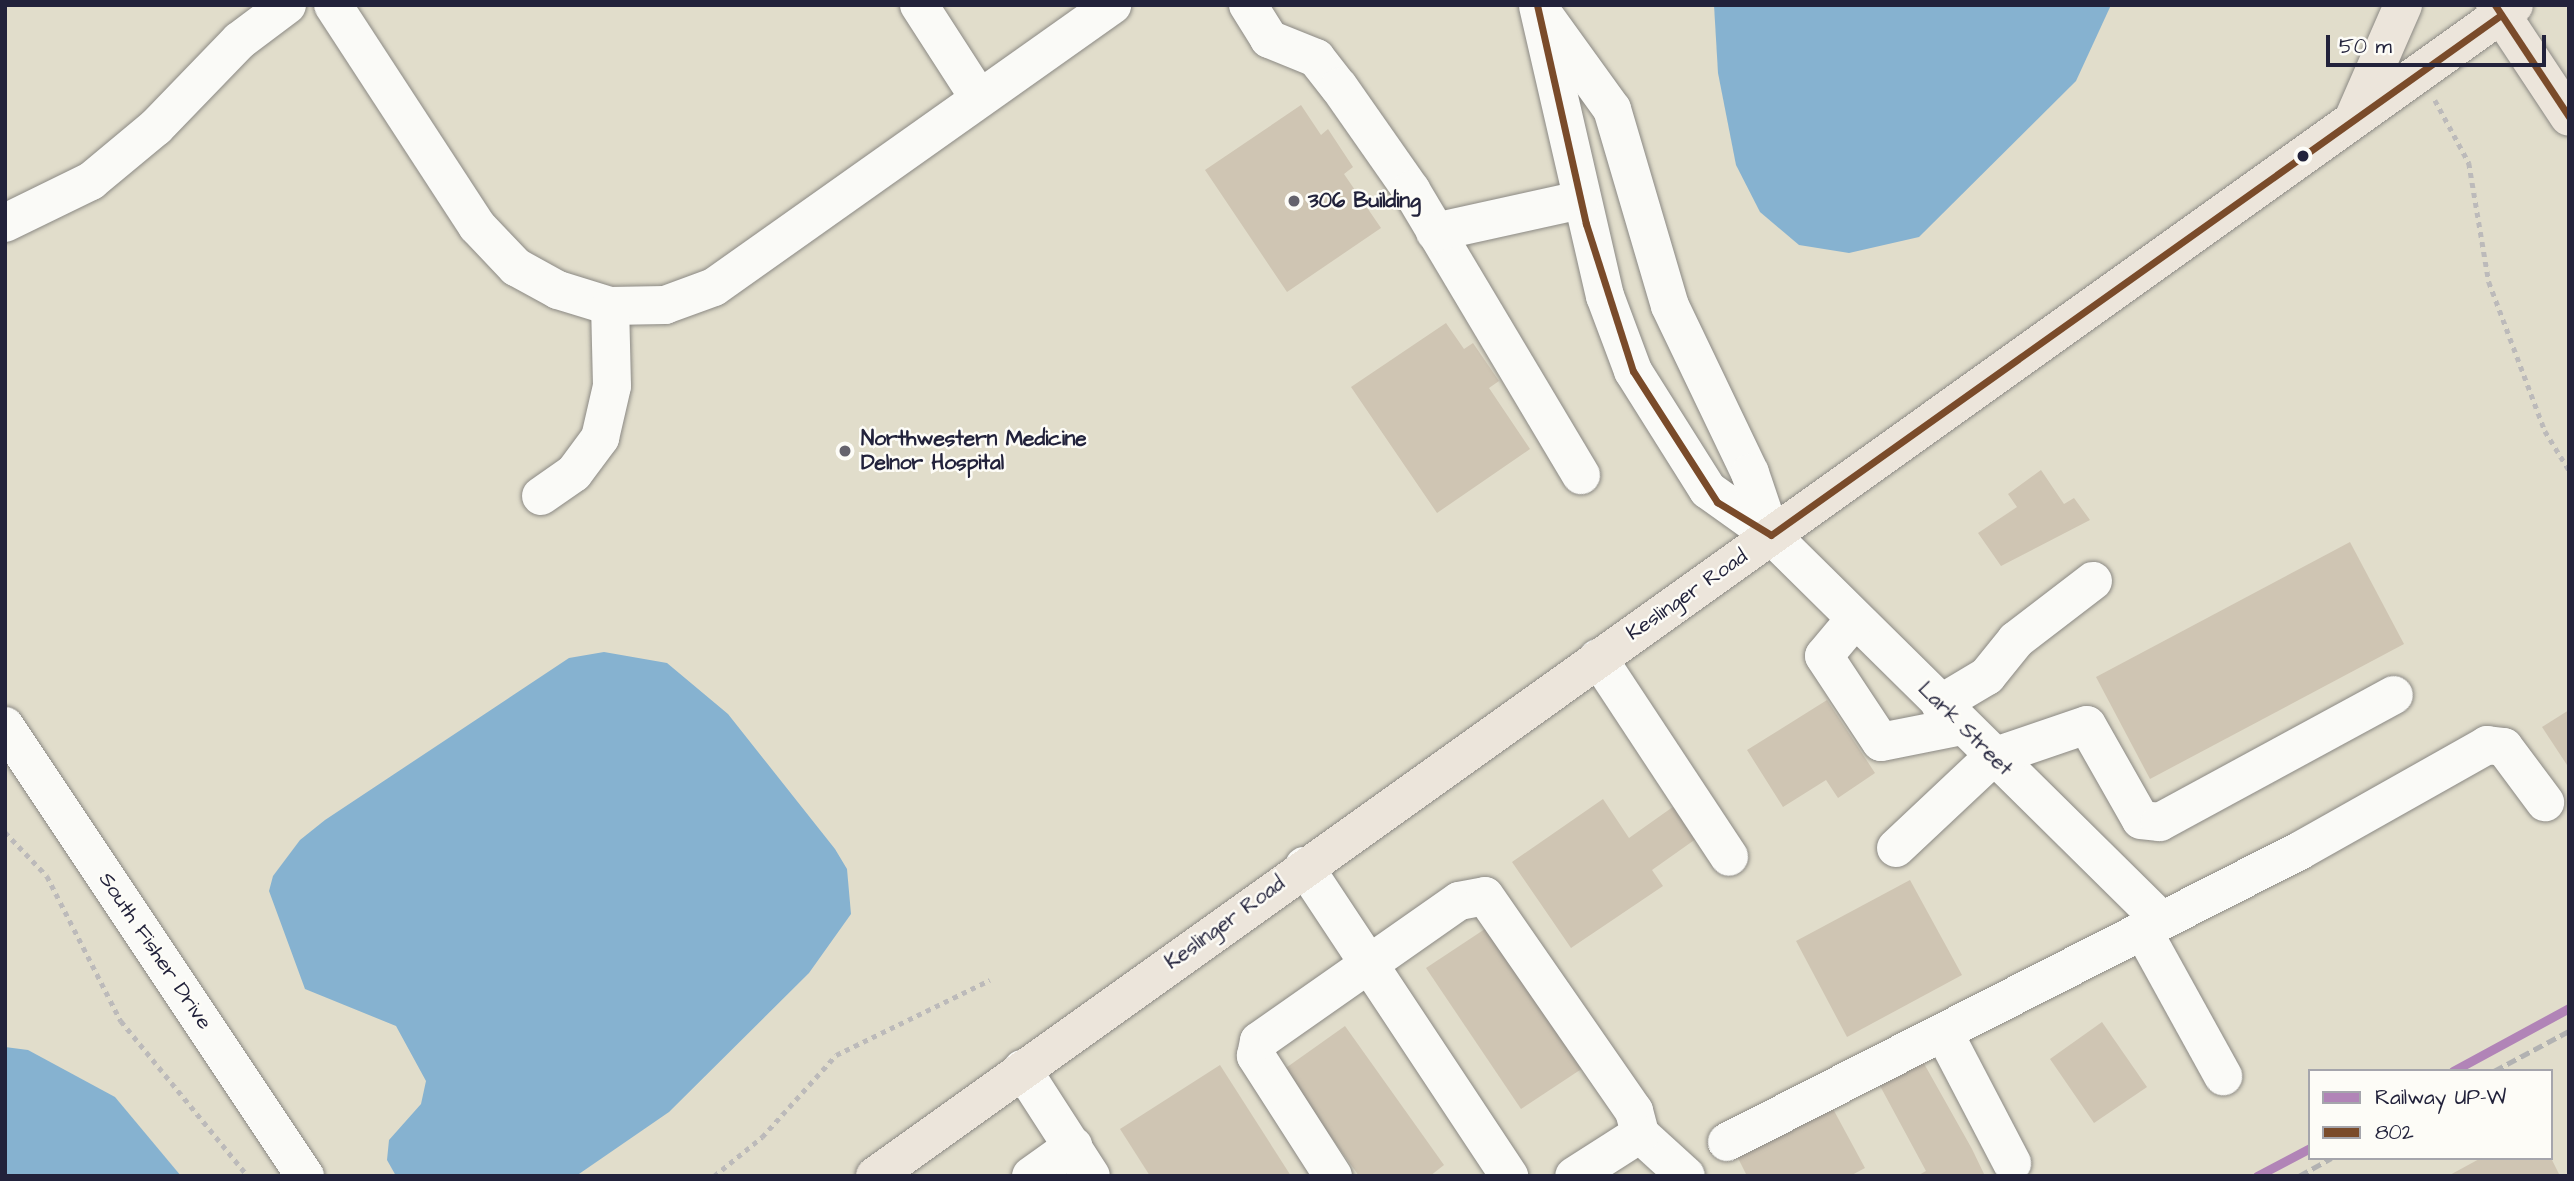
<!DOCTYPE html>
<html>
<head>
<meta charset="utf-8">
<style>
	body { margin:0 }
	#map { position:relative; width:2574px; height:1181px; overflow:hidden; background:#e1ddcb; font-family:"Architects Daughter",sans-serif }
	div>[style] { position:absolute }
	.water>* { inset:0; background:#86b2d0 }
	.building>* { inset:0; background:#cfc5b3 }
	.path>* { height:4.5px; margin-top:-2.25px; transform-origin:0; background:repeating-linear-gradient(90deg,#bcbaba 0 5px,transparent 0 10px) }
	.roads { filter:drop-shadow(0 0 2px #8b8984) drop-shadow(0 0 2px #8b8984) }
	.minor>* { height:38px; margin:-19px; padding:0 19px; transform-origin:19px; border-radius:19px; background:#fafaf7 }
	.major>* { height:38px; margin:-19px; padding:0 19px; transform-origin:19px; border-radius:19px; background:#ece5db }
	.rail>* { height:5px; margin-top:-2.5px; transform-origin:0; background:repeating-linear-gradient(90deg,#b2b2b2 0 10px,transparent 0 15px) }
	.bus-1>* { height:7px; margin:-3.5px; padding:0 3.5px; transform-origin:3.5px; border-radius:3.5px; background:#7a4b2a }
	.rail-1>* { height:9px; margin:-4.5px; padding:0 4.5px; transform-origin:4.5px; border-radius:4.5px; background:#b184b7 }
	.dots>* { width:19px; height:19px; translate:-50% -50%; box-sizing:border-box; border:4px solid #fdfcf7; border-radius:50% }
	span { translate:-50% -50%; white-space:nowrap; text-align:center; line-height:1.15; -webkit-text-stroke:5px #fdfcf7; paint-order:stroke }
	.poi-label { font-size:21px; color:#22223b; font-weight:700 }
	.left { translate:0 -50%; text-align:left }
	.street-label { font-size:21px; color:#22223b }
	.frame { position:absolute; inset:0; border:7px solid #22223b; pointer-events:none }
	.legend { position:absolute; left:2308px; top:1069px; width:245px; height:91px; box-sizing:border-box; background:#fdfcf7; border:2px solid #a5a5ac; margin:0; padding:9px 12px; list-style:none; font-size:21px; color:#22223b }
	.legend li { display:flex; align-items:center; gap:14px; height:35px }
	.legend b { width:35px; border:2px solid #a5a5ac }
	.scale { position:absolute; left:2326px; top:35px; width:220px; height:32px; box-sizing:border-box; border:4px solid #22223b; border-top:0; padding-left:9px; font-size:21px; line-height:24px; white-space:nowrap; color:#22223b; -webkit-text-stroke:5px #fdfcf7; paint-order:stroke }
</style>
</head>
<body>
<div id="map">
	<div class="water">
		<i style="clip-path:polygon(1714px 5px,2111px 5px,2076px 81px,1919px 237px,1849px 253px,1799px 245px,1760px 212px,1736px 165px,1718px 73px)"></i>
		<i style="clip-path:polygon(604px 652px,667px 663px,728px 714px,835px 849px,847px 869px,851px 914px,809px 973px,669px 1112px,576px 1176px,396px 1176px,387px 1160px,389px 1140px,421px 1104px,426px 1081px,396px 1026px,305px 989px,269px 891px,273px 876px,300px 840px,325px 820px,569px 658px)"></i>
		<i style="clip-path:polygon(5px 1047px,28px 1050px,115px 1097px,181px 1176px,5px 1176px)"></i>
	</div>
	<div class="building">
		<i style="clip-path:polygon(1301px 105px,1321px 135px,1328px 129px,1353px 167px,1344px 174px,1381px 228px,1287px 292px,1205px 170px)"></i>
		<i style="clip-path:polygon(1446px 323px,1464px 349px,1473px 343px,1499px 381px,1489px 388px,1530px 449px,1437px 513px,1351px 387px)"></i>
		<i style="clip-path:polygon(2041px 470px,2064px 504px,2074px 498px,2090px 520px,2001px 566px,1978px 533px,2017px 507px,2008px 494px)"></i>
		<i style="clip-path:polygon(2350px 542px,2404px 644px,2150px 779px,2096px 677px)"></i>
		<i style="clip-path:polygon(1827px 700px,1875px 773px,1838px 798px,1826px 780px,1783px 807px,1747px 750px)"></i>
		<i style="clip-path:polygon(2569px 710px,2569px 768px,2542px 727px)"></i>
		<i style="clip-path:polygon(1603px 799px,1629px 838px,1677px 804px,1700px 836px,1652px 870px,1663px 886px,1571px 948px,1512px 862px)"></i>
		<i style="clip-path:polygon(1910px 880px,1962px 975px,1847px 1037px,1796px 941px)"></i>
		<i style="clip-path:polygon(1491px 925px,1586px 1066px,1521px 1109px,1426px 968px)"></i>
		<i style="clip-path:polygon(2102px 1022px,2147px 1087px,2094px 1123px,2050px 1059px)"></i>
		<i style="clip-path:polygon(1345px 1026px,1444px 1165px,1430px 1176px,1359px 1176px,1283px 1070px)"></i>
		<i style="clip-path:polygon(1922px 1060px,1972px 1149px,1985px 1176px,1917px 1176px,1926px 1171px,1879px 1084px)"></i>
		<i style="clip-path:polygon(1220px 1065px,1291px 1176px,1150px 1176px,1120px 1129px)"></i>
		<i style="clip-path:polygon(1832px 1107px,1865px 1168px,1850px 1176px,1747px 1176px,1738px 1158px)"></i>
		<i style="clip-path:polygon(2481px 1158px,2551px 1158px,2560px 1176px,2448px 1176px)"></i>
	</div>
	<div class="path">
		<i style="left:2435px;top:100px;width:72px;rotate:61.6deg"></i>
		<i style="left:2469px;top:163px;width:121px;rotate:80.5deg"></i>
		<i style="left:2489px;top:282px;width:159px;rotate:69.4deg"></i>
		<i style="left:2545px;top:431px;width:46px;rotate:58.4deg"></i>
		<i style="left:5px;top:832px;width:61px;rotate:46.3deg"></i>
		<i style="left:47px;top:876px;width:163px;rotate:63deg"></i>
		<i style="left:121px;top:1021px;width:200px;rotate:50.7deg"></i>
		<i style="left:714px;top:1176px;width:62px;rotate:-39.1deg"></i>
		<i style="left:762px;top:1137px;width:110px;rotate:-47.9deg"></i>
		<i style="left:836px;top:1055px;width:171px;rotate:-26deg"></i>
	</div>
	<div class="roads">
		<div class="minor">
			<i style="left:333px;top:5px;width:264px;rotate:56.9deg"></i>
			<i style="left:477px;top:226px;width:57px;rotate:46.4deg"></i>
			<i style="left:516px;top:267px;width:48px;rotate:28.7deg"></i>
			<i style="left:558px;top:290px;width:54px;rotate:17.1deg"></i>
			<i style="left:610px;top:306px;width:55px;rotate:-1deg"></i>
			<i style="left:665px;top:305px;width:52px;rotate:-20.2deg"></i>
			<i style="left:714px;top:287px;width:488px;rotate:-35.3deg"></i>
			<i style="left:919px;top:5px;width:111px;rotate:57.2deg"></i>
			<i style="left:1248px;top:5px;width:40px;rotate:58deg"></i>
			<i style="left:1269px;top:39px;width:51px;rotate:22deg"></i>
			<i style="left:1316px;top:58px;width:37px;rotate:52deg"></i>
			<i style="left:1339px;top:87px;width:126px;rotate:55deg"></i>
			<i style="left:1411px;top:190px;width:332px;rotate:59.2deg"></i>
			<i style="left:1538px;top:6px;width:298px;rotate:77deg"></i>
			<i style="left:1605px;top:296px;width:80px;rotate:69.5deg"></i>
			<i style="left:1633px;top:371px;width:141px;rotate:57.8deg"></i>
			<i style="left:1708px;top:490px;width:77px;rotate:35.5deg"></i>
			<i style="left:1771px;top:535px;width:548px;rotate:44.63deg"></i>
			<i style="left:1547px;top:19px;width:111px;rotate:54.2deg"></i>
			<i style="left:1612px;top:109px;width:205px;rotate:73.6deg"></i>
			<i style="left:1670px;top:306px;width:185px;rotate:64.4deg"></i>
			<i style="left:1750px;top:473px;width:65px;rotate:71.3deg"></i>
			<i style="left:5px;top:223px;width:96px;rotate:-26deg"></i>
			<i style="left:91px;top:181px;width:85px;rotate:-39.7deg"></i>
			<i style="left:156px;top:127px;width:120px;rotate:-46deg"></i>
			<i style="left:239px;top:41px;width:60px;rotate:-36.9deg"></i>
			<i style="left:1435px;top:232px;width:149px;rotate:-12.4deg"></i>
			<i style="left:541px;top:496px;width:40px;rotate:-34.9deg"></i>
			<i style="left:574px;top:473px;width:44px;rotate:-53.4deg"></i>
			<i style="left:600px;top:438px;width:53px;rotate:-77deg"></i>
			<i style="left:612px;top:386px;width:80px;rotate:-91.4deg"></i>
			<i style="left:1855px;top:619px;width:48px;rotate:130deg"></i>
			<i style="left:1824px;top:656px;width:103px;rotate:56.5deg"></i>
			<i style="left:1881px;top:742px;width:83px;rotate:-11.2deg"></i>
			<i style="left:1598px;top:658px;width:238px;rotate:56.6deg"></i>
			<i style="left:1940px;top:704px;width:55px;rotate:-30.8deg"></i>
			<i style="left:1987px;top:676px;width:46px;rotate:-51.1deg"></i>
			<i style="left:2016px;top:640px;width:97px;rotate:-37.5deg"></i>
			<i style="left:5px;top:726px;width:541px;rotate:56.31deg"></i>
			<i style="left:1896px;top:848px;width:133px;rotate:-43.2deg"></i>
			<i style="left:1993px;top:757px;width:99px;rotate:-18.8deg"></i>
			<i style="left:2087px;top:725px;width:109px;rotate:60.4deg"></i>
			<i style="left:2141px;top:820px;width:19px;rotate:6deg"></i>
			<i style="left:2160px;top:822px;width:266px;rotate:-28.5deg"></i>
			<i style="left:1304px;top:866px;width:372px;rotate:56.5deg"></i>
			<i style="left:2143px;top:931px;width:166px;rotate:61.1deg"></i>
			<i style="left:1944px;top:1033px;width:147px;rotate:62.4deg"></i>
			<i style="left:1022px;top:1069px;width:127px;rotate:57.2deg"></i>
			<i style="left:1640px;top:1134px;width:62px;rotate:42.4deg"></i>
			<i style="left:1727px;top:1142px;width:644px;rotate:-26.96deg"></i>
			<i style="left:2301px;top:850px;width:214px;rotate:-29.4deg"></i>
			<i style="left:2487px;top:745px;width:17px;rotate:7deg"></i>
			<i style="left:2504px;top:747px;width:69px;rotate:53.3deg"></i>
			<i style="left:1031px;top:1176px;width:52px;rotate:-35.5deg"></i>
			<i style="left:1333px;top:1176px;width:143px;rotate:-122.7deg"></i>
			<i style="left:1256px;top:1056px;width:15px;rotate:-79deg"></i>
			<i style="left:1259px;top:1041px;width:244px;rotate:-35deg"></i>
			<i style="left:1459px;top:901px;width:26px;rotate:-11deg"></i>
			<i style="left:1485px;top:896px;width:262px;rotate:55.3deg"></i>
			<i style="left:1634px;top:1111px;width:24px;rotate:75deg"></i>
			<i style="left:1640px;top:1134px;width:78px;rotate:147.5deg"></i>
		</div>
		<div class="major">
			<i style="left:2495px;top:5px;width:134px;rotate:56.5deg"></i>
			<i style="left:2355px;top:115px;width:120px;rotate:-66.4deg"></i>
			<i style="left:875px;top:1176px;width:2014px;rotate:-35.54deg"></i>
		</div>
	</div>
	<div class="rail">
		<i style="left:2494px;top:1071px;width:85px;rotate:-28.1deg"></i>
		<i style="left:2299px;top:1176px;width:37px;rotate:-29deg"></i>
	</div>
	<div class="bus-1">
		<i style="left:1537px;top:5px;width:224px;rotate:77.4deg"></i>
		<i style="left:1586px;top:224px;width:154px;rotate:72.3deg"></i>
		<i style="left:1633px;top:371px;width:156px;rotate:57.3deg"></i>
		<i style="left:1717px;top:502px;width:63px;rotate:31.4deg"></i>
		<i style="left:2495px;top:5px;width:134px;rotate:56.5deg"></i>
		<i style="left:1771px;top:535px;width:896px;rotate:-35.46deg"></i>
	</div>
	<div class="rail-1">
		<i style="left:2453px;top:1071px;width:132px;rotate:-28.5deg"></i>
		<i style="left:2257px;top:1176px;width:60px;rotate:-27.8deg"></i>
	</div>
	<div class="dots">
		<i style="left:2303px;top:156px;background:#22223b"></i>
		<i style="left:1294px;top:201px;background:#65636d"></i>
		<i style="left:845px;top:451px;background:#65636d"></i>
	</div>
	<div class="poi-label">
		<span class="left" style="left:1308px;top:201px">306 Building</span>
		<span class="left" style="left:861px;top:451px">Northwestern Medicine<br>Delnor Hospital</span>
	</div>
	<div class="street-label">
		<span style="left:1687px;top:595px;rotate:-35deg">Keslinger Road</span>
		<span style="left:1965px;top:729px;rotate:45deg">Lark Street</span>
		<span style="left:1225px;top:923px;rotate:-36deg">Keslinger Road</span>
		<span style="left:155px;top:951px;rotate:56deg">South Fisher Drive</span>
	</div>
	<div class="frame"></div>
	<ul class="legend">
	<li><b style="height:9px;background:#b184b7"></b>Railway UP-W</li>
	<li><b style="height:9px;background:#7a4b2a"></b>802</li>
	</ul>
	<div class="scale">50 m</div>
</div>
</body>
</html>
